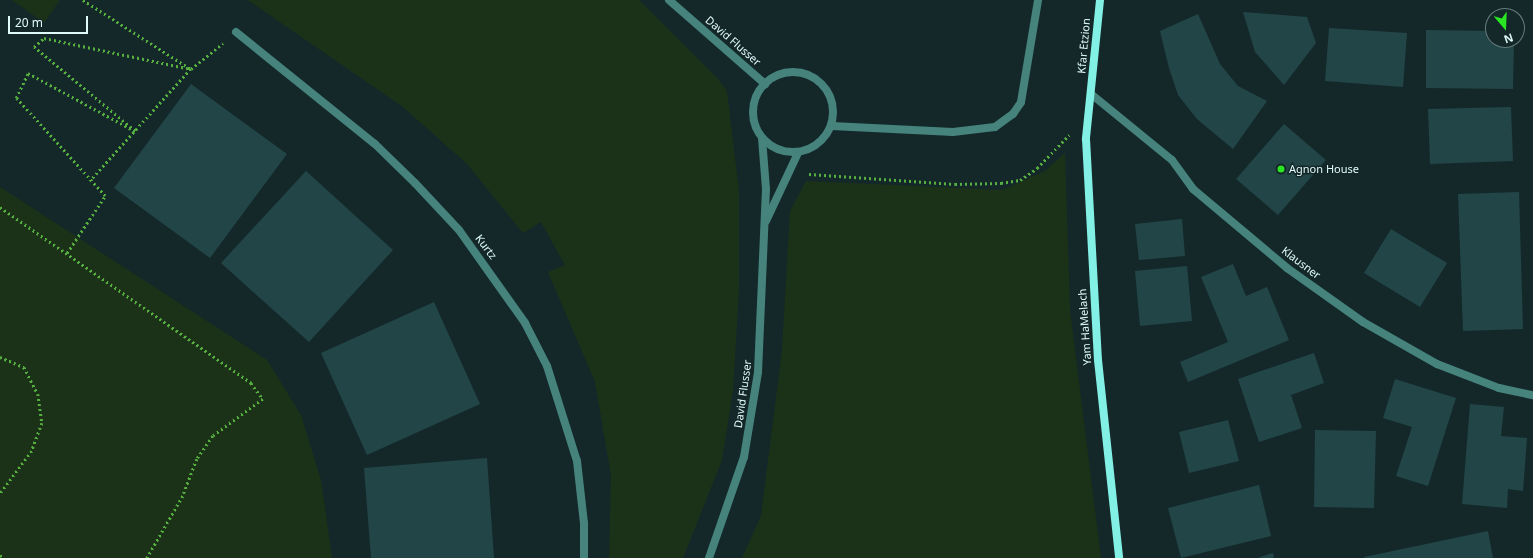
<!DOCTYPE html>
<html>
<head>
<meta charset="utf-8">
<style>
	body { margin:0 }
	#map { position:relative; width:1533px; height:558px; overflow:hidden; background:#142829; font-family:"Noto Sans",sans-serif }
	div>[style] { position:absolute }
	.green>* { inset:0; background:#1c3218 }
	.building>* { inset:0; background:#224548 }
	.path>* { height:2.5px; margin-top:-1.25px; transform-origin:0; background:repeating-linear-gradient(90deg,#56b03f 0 2px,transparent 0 5px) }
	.lane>* { height:8px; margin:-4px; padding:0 4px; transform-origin:4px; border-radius:4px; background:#45837c }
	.street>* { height:8px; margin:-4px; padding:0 4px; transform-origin:4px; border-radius:4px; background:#45837c }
	.street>.ring { margin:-4px; padding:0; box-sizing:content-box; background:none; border:8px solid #45837c; border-radius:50% }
	.secondary>* { height:8px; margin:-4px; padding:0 4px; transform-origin:4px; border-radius:4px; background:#82f0e4 }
	.dots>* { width:11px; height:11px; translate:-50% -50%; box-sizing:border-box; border:2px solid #142829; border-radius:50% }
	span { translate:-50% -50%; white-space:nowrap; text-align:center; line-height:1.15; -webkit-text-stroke:3px #142829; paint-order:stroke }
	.street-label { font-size:11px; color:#e0fbfb }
	.poi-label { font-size:11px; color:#e0fbfb }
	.left { translate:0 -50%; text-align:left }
	.north { position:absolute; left:1485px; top:8px; width:40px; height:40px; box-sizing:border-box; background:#142829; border:1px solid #667c7d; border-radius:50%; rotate:161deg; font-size:11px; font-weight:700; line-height:16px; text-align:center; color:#e0fbfb }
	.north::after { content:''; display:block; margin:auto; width:14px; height:18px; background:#29e522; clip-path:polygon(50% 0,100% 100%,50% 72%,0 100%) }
	.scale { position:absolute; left:8px; top:16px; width:80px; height:18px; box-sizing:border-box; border:2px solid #e0fbfb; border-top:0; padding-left:5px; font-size:12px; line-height:14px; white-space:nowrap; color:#e0fbfb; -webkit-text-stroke:3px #142829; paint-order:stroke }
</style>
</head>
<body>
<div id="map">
	<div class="green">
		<i style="clip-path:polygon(12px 0,60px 0,44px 23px)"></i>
		<i style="clip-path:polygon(248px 0,639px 0,717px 78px,727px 91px,739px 191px,739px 289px,733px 391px,722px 460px,683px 558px,609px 558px,611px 475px,595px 382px,548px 272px,565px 265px,541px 222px,523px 233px,467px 164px,403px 107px)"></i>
		<i style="clip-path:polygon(1065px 153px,1070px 310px,1101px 558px,742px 558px,761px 516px,782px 350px,790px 211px,806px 181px,1002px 190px,1045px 171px)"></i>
		<i style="clip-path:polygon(0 187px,267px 360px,301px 415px,321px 480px,332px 558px,0 558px)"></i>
	</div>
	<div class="building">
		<i style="clip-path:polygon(1243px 12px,1307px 17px,1316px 43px,1284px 85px,1255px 52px)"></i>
		<i style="clip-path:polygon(1198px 14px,1220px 64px,1238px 86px,1267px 101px,1233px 149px,1197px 119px,1178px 95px,1169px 68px,1160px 31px)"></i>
		<i style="clip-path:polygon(1329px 28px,1407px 33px,1403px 87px,1325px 81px)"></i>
		<i style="clip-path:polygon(1426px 30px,1493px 31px,1493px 40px,1514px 40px,1513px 89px,1426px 88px)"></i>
		<i style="clip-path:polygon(191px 84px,287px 154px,210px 258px,114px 188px)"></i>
		<i style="clip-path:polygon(1511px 107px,1513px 161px,1430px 164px,1428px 109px)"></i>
		<i style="clip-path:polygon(1284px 124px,1326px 160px,1278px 215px,1236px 179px)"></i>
		<i style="clip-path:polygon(306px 171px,393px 250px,309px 342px,221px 263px)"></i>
		<i style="clip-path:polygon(1519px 192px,1523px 329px,1463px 331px,1458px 194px)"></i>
		<i style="clip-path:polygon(1182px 219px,1185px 256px,1139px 260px,1135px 224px)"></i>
		<i style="clip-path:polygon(1391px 229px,1447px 263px,1420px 307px,1364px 273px)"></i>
		<i style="clip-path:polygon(1233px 264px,1246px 296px,1267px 287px,1289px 340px,1188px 382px,1180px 362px,1228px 342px,1201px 277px)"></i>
		<i style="clip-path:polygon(1187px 266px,1192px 321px,1140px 326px,1135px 271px)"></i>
		<i style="clip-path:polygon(434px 302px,480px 404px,367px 455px,321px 353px)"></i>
		<i style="clip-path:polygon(1314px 353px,1324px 383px,1291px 395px,1302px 428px,1259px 442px,1238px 379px)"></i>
		<i style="clip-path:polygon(1395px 379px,1456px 398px,1428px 486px,1396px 476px,1412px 427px,1383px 418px)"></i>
		<i style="clip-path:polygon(1470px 404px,1504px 407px,1501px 436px,1527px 438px,1523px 491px,1508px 489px,1507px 508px,1462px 504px)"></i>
		<i style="clip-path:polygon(1228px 420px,1239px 461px,1189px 473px,1179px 432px)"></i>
		<i style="clip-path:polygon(1315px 430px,1376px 431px,1374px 508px,1314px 507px)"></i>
		<i style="clip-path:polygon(487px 458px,494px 558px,371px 558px,364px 468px)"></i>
		<i style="clip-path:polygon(1259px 485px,1271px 536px,1181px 558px,1168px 508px)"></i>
		<i style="clip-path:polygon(1488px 531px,1493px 558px,1364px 558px,1364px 557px)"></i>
		<i style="clip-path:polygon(1273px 553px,1274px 558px,1257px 558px)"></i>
	</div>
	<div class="path">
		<i style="left:83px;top:0;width:128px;rotate:32.6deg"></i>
		<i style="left:191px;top:69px;width:151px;rotate:132deg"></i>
		<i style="left:809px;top:174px;width:146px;rotate:3.9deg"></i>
		<i style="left:955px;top:184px;width:46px;rotate:-1.2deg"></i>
		<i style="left:1001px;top:183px;width:19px;rotate:-9deg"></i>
		<i style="left:1020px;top:180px;width:21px;rotate:-35deg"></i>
		<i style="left:1037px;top:168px;width:46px;rotate:-45.9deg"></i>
		<i style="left:0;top:207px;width:307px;rotate:35deg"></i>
		<i style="left:251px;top:383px;width:20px;rotate:53deg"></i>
		<i style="left:263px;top:399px;width:62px;rotate:143.5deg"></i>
		<i style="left:213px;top:436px;width:28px;rotate:125deg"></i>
		<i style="left:197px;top:459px;width:40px;rotate:111deg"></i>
		<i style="left:183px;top:496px;width:72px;rotate:120.1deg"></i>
		<i style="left:67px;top:253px;width:69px;rotate:-56.3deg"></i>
		<i style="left:105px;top:196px;width:132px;rotate:-132.2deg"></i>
		<i style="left:16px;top:98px;width:28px;rotate:-64deg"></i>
		<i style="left:28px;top:73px;width:122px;rotate:28.5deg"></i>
		<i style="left:135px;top:131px;width:131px;rotate:-140.3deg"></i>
		<i style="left:34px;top:47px;width:13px;rotate:-42deg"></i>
		<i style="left:44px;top:38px;width:150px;rotate:11.9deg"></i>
		<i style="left:191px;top:69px;width:41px;rotate:-39.1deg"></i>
		<i style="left:0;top:357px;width:26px;rotate:23deg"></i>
		<i style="left:24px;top:367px;width:30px;rotate:63deg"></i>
		<i style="left:38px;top:394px;width:29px;rotate:82deg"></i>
		<i style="left:42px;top:423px;width:30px;rotate:110deg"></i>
		<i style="left:32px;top:451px;width:54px;rotate:126.7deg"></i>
		<i style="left:0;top:555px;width:5px;rotate:37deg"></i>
	</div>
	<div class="lane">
		<i style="left:832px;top:126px;width:121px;rotate:2.8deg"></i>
		<i style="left:953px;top:132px;width:42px;rotate:-6.8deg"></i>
		<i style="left:995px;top:127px;width:22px;rotate:-36deg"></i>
		<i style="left:1013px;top:114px;width:14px;rotate:-56deg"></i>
		<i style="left:1021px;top:102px;width:103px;rotate:-80.5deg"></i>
	</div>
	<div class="street">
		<i style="left:669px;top:0;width:128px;rotate:41.2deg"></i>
		<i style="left:236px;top:32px;width:179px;rotate:38.9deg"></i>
		<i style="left:375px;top:144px;width:56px;rotate:44.3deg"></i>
		<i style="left:415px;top:183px;width:64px;rotate:46.9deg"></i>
		<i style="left:459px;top:230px;width:114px;rotate:54.6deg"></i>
		<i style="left:525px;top:323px;width:48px;rotate:62.9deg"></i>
		<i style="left:547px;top:366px;width:100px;rotate:72.5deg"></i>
		<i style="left:577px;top:461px;width:62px;rotate:83.6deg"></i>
		<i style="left:584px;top:523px;width:35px;rotate:90deg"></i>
		<i class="ring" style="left:753px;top:72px;width:72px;height:72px"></i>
		<i style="left:1091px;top:94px;width:104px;rotate:39.2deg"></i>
		<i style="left:1172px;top:160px;width:36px;rotate:54deg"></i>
		<i style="left:1193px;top:189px;width:123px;rotate:40deg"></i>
		<i style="left:1287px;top:268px;width:93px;rotate:35.4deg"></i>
		<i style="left:1363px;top:322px;width:85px;rotate:29.6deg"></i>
		<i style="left:1437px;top:364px;width:66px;rotate:21.2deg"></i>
		<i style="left:1499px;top:388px;width:35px;rotate:12deg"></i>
		<i style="left:766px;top:221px;width:75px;rotate:-64.8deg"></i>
		<i style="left:709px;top:558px;width:107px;rotate:-70.9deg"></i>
		<i style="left:744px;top:457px;width:86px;rotate:-80.6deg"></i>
		<i style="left:758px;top:372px;width:183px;rotate:-87.5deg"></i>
		<i style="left:766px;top:189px;width:51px;rotate:-94.5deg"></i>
	</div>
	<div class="secondary">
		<i style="left:1100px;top:0;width:140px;rotate:95.8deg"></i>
		<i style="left:1086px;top:139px;width:221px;rotate:86.9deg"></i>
		<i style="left:1098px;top:360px;width:199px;rotate:83.9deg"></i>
	</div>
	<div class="dots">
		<i style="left:1281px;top:169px;background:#29e522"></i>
	</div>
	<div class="street-label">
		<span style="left:733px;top:41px;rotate:41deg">David Flusser</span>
		<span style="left:1084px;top:46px;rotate:-85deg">Kfar Etzion</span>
		<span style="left:486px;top:247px;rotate:53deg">Kurtz</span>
		<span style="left:1301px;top:263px;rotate:37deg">Klausner</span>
		<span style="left:1085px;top:327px;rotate:-94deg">Yam HaMelach</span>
		<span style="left:743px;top:394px;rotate:-82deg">David Flusser</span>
	</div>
	<div class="poi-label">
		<span class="left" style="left:1289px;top:169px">Agnon House</span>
	</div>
	<div class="north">N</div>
	<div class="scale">20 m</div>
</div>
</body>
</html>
